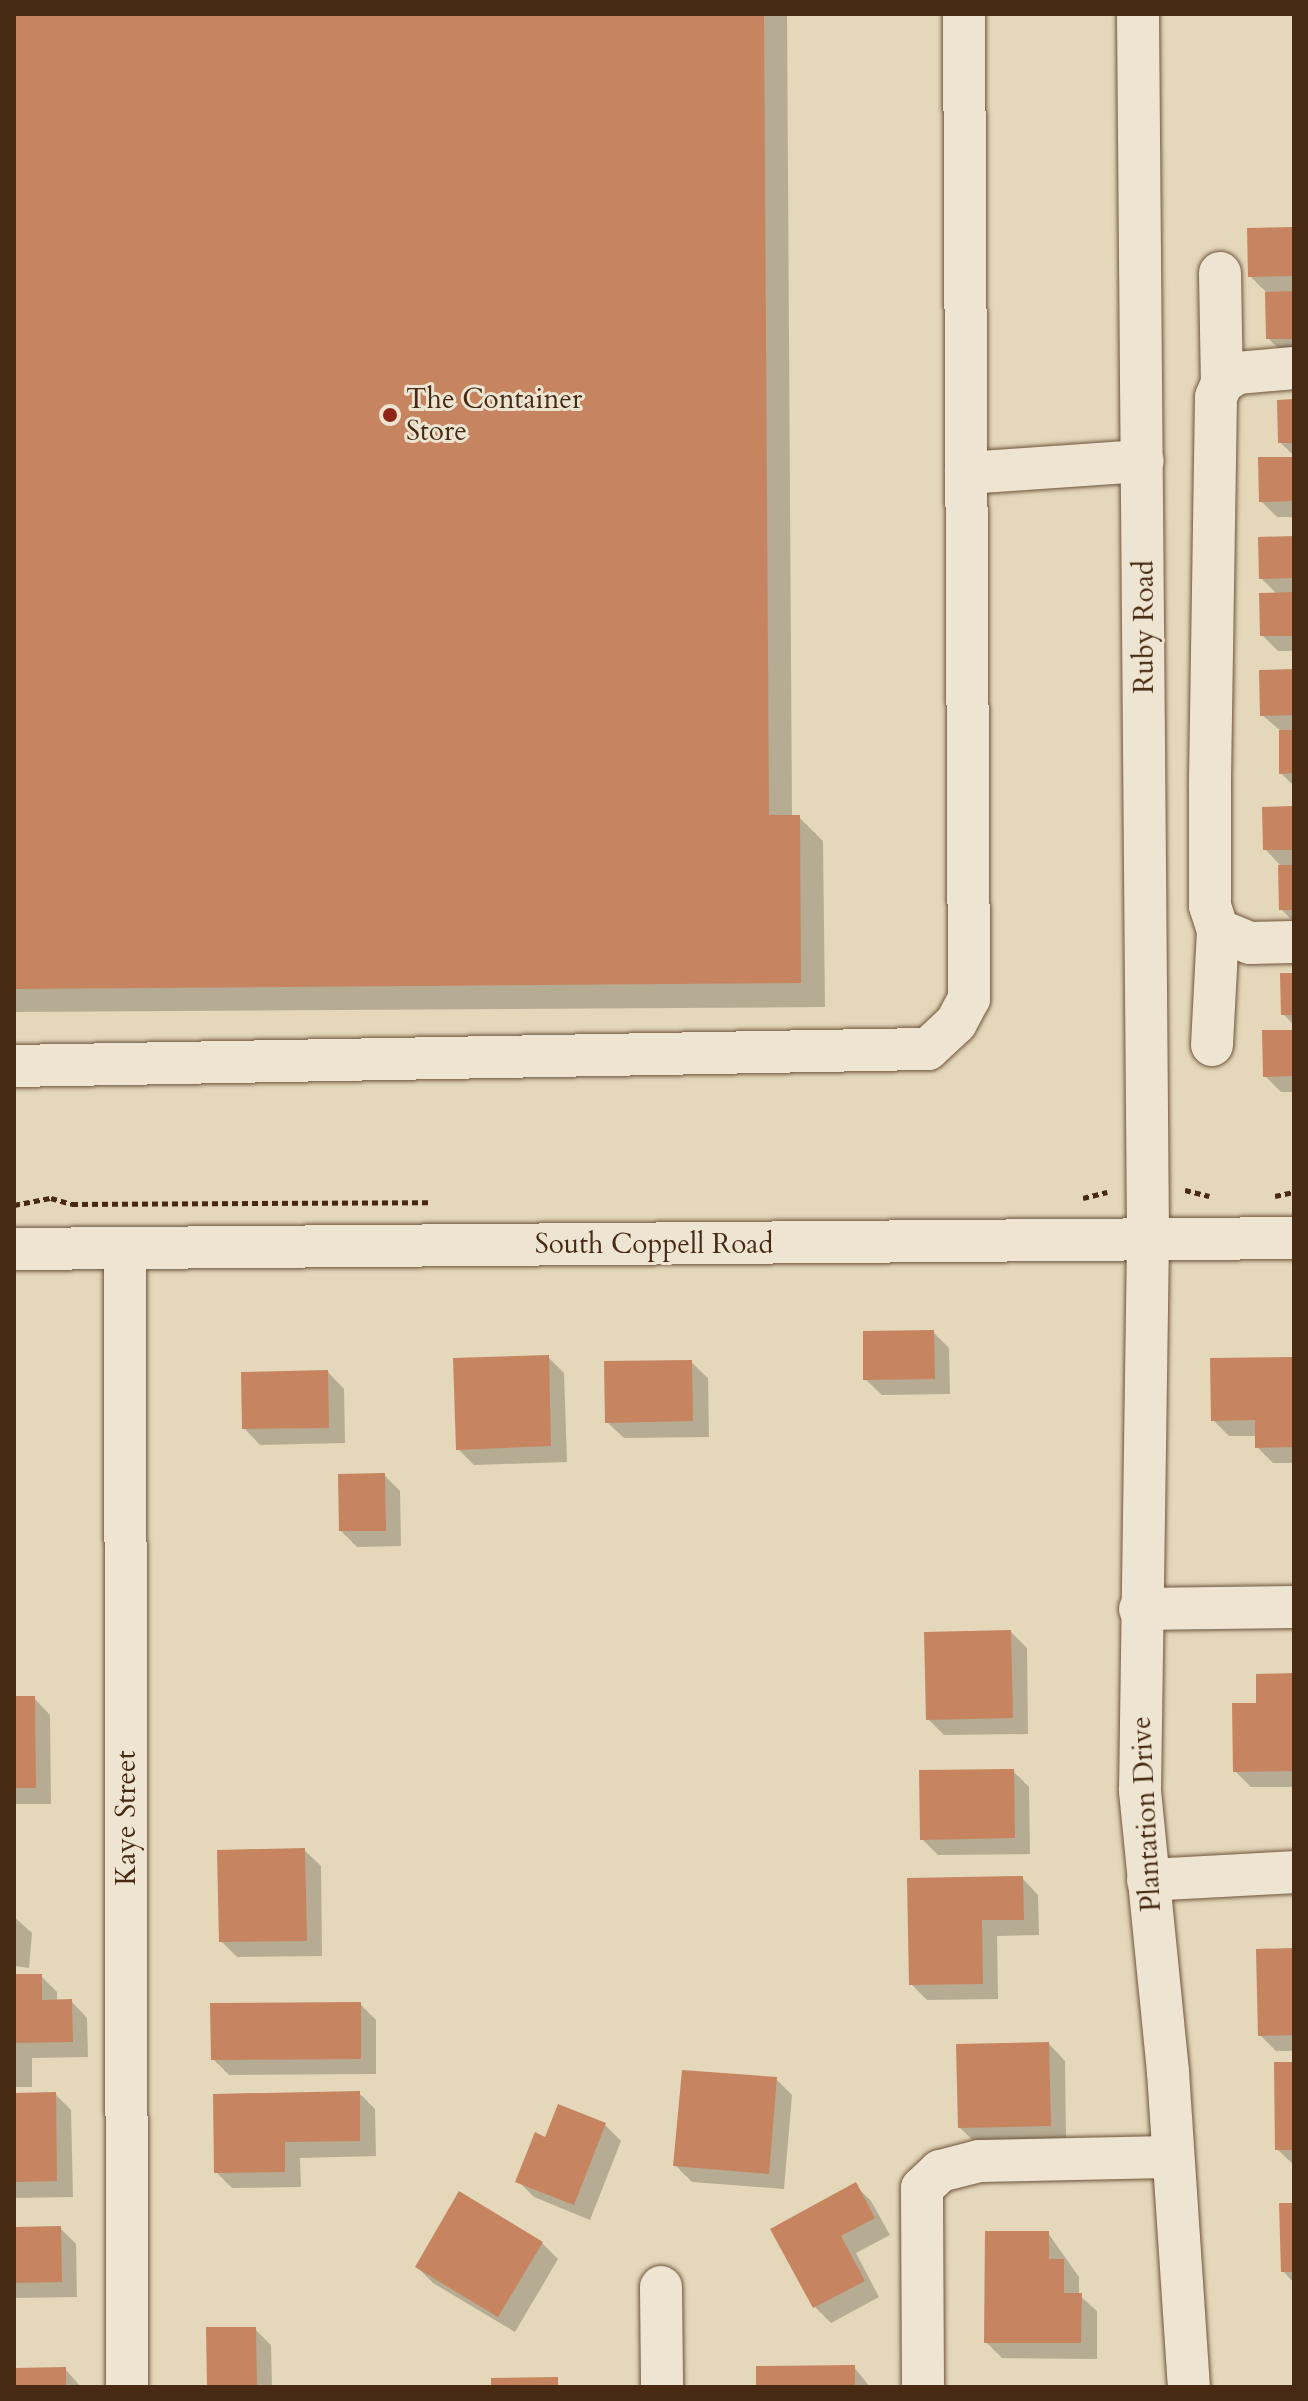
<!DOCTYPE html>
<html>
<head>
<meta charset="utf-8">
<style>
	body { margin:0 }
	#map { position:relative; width:1308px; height:2401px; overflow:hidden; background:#e4d7ba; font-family:Cardo,serif }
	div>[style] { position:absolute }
	.shadow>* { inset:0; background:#0003 }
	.building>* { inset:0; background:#c68460 }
	.path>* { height:5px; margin-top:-2.5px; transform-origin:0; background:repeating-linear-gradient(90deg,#482911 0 6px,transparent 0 10px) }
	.roads { filter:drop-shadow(0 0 2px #6f543b) drop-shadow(0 0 2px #6f543b) }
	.minor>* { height:42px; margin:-21px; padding:0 21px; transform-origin:21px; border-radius:21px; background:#ede5d2 }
	.dots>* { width:22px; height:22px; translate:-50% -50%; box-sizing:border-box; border:4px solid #ede5d2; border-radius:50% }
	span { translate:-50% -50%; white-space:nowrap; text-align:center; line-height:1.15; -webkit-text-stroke:6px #ede5d2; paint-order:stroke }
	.poi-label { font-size:28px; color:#482911 }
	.left { translate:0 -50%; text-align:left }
	.street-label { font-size:28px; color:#482911 }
	.frame { position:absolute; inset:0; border:16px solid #482911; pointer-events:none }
</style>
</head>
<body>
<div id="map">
	<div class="shadow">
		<i style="clip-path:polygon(14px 14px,787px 14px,792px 817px,799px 817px,823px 841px,825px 1007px,14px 1012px)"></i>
		<i style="clip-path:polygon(1294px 229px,1294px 354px,1284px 354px,1268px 338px,1267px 293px,1250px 276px)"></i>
		<i style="clip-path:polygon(1294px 401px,1294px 456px,1280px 442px)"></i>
		<i style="clip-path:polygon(1294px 459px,1294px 517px,1277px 517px,1261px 501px)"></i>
		<i style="clip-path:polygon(1294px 538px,1294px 651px,1278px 651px,1262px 635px,1278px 595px,1261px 578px)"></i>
		<i style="clip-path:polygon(1294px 671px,1294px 786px,1281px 773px,1281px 731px,1262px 715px)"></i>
		<i style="clip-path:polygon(1294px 808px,1294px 922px,1281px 909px,1280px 865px,1265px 849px)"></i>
		<i style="clip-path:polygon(1294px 975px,1294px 1025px,1283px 1014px)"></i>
		<i style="clip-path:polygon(1294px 1032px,1294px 1092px,1281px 1092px,1265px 1076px)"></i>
		<i style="clip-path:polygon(933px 1332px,949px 1348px,950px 1394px,882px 1395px,865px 1379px)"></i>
		<i style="clip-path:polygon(548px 1357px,564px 1373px,567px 1462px,474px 1465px,458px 1449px)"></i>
		<i style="clip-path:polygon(1294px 1359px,1294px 1463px,1273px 1463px,1257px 1447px,1257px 1436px,1229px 1436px,1213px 1420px)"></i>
		<i style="clip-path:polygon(691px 1362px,708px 1378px,709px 1437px,624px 1438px,607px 1422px)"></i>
		<i style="clip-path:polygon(328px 1372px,344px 1389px,345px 1443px,260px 1445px,244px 1428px)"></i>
		<i style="clip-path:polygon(384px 1475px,400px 1491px,401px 1546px,357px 1547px,341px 1531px)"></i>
		<i style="clip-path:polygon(1011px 1632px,1027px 1648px,1028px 1734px,944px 1735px,928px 1719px)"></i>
		<i style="clip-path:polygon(1294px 1675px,1294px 1787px,1251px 1787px,1235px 1771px,1258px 1705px)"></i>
		<i style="clip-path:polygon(14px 1698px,34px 1698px,50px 1715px,51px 1804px,14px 1804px)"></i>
		<i style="clip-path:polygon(1013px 1771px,1029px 1787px,1030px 1854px,938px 1855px,922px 1839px)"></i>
		<i style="clip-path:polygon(304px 1850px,321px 1866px,322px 1956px,237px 1957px,221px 1941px)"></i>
		<i style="clip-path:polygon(1022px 1878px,1038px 1895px,1039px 1935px,997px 1936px,998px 1999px,927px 2000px,911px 1984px)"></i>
		<i style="clip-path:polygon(14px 1917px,32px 1933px,29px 1968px,14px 1966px)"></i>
		<i style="clip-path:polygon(1294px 1950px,1294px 2051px,1276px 2051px,1260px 2035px)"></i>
		<i style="clip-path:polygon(14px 1976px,41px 1976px,57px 1992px,57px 2002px,71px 2001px,87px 2018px,88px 2057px,32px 2058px,32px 2087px,14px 2087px)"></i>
		<i style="clip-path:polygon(360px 2004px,376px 2020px,376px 2074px,229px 2075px,213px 2059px)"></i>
		<i style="clip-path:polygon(1049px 2044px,1065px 2061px,1066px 2142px,976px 2143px,959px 2127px)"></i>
		<i style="clip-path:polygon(1294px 2064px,1294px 2165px,1277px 2149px)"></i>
		<i style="clip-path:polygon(776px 2079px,792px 2095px,784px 2189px,692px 2182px,676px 2166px)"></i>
		<i style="clip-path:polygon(359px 2093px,375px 2109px,376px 2156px,300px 2158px,301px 2187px,232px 2188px,216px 2172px)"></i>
		<i style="clip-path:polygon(55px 2094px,71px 2110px,73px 2197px,14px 2198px,14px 2095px)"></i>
		<i style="clip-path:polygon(605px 2125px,621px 2141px,590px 2220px,534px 2197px,518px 2181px)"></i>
		<i style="clip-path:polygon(855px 2185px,871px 2201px,890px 2235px,856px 2253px,879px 2297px,831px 2323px,815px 2307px,773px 2230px)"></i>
		<i style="clip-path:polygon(1294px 2205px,1294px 2283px,1283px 2271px)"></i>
		<i style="clip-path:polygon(60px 2228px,76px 2244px,77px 2297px,14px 2298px,14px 2229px)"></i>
		<i style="clip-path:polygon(1048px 2233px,1079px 2277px,1079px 2295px,1097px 2311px,1097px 2359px,1002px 2358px,986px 2342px)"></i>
		<i style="clip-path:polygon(542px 2243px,558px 2259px,515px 2332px,433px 2283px,417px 2267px)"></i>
		<i style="clip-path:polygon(255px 2329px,271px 2345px,272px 2387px,209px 2387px)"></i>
		<i style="clip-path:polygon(854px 2367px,870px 2387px,758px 2387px)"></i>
		<i style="clip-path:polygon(65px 2369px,81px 2387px,14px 2387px,14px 2370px)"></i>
	</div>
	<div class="building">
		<i style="clip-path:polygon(14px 14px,764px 14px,769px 815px,800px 815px,801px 983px,14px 989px)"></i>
		<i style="clip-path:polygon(1294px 227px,1294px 276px,1248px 277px,1247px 228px)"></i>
		<i style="clip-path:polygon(1294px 291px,1294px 339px,1266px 339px,1265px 292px)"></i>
		<i style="clip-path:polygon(1294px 399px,1294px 443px,1278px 443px,1277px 400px)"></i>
		<i style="clip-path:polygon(1258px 457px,1294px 457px,1294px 501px,1259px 502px)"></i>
		<i style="clip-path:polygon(1294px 536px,1294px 578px,1259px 579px,1258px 537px)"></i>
		<i style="clip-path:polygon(1294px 592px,1294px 636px,1260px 636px,1259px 593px)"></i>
		<i style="clip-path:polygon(1294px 669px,1294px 715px,1260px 716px,1259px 670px)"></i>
		<i style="clip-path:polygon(1279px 730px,1294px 730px,1294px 773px,1279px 774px)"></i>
		<i style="clip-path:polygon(1294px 806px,1294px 850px,1263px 850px,1262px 807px)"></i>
		<i style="clip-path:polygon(1278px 865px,1294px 865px,1294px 910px,1279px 910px)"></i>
		<i style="clip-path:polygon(1280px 973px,1294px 973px,1294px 1015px,1281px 1015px)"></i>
		<i style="clip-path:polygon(1262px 1030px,1294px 1030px,1294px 1076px,1263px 1077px)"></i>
		<i style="clip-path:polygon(934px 1330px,935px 1379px,863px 1380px,863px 1331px)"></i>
		<i style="clip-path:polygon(549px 1355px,551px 1446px,456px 1450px,453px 1358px)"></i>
		<i style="clip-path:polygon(1294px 1357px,1294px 1447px,1255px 1448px,1255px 1420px,1211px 1421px,1210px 1358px)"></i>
		<i style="clip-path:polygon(692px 1360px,693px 1421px,605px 1423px,604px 1361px)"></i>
		<i style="clip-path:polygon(328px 1370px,329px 1428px,242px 1429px,241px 1372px)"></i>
		<i style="clip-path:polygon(385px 1473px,386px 1531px,339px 1531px,338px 1474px)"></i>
		<i style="clip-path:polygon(1011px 1630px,1013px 1718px,926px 1720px,924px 1632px)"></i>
		<i style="clip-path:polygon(1294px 1673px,1294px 1771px,1233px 1772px,1232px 1703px,1256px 1703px,1256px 1674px)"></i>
		<i style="clip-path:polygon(14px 1696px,35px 1696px,36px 1788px,14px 1788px)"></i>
		<i style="clip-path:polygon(1014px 1769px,1015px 1838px,920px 1840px,919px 1770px)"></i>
		<i style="clip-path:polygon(305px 1848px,307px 1941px,219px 1942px,217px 1850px)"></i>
		<i style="clip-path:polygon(1023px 1876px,1024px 1920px,982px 1920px,983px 1984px,909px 1985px,907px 1878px)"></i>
		<i style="clip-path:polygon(1294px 1948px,1294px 2035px,1258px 2036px,1256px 1949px)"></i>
		<i style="clip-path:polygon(14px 1974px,42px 1974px,42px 2000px,72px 1999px,73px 2042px,14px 2043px)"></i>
		<i style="clip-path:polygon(361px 2002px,361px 2059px,211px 2060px,210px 2003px)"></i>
		<i style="clip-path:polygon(1049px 2042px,1051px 2126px,958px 2128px,956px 2044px)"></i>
		<i style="clip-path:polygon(1274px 2062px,1294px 2062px,1294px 2150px,1275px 2150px)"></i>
		<i style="clip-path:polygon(682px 2070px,777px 2077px,769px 2174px,673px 2166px)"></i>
		<i style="clip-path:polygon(360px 2091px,360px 2141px,285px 2142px,285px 2172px,214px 2173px,213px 2094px)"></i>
		<i style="clip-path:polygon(56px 2092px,57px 2181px,14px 2182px,14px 2093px)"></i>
		<i style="clip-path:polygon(558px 2104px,606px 2123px,574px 2205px,515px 2182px,535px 2132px,545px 2137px)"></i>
		<i style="clip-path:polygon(856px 2182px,875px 2218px,841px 2236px,865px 2281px,813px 2308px,770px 2229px)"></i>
		<i style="clip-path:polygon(459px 2191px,543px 2242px,498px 2317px,415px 2267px)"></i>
		<i style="clip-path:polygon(1279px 2203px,1294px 2203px,1294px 2272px,1281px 2272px)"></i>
		<i style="clip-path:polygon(61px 2226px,62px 2282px,14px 2283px,14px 2227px)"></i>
		<i style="clip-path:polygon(985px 2231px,1049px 2231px,1049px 2259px,1064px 2259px,1064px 2293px,1082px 2293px,1081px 2343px,984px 2343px)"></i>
		<i style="clip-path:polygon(206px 2327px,256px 2327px,257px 2387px,207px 2387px)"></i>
		<i style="clip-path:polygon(855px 2365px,855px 2387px,756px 2387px,756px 2366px)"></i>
		<i style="clip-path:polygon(66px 2367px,66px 2387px,14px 2387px,14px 2368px)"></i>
		<i style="clip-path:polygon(558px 2377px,558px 2387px,491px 2387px,491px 2378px)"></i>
	</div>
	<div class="path">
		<i style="left:1185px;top:1190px;width:25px;rotate:14deg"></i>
		<i style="left:1275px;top:1196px;width:19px;rotate:-12deg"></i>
		<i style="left:1083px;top:1198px;width:25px;rotate:-14deg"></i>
		<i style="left:14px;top:1205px;width:38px;rotate:-11deg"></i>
		<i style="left:51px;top:1198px;width:22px;rotate:16deg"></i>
		<i style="left:72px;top:1204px;width:357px;rotate:-0.3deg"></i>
	</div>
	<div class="roads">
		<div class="minor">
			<i style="left:1138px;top:14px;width:1226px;rotate:89.53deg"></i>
			<i style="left:1148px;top:1240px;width:551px;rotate:90.83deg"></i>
			<i style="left:1140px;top:1791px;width:282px;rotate:84.3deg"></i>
			<i style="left:1168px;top:2072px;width:316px;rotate:86.2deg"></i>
			<i style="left:1220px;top:273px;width:110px;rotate:89deg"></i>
			<i style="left:1294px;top:368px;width:57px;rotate:175deg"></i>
			<i style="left:1237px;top:373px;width:18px;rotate:146deg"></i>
			<i style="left:1222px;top:383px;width:15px;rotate:113deg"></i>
			<i style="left:1216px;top:397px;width:390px;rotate:90.9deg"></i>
			<i style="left:1210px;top:787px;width:119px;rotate:90deg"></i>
			<i style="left:1210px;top:906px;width:25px;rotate:72deg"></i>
			<i style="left:1218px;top:930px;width:35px;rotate:22deg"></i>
			<i style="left:1250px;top:943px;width:44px;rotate:-1.3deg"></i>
			<i style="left:966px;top:473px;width:177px;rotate:-3.9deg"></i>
			<i style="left:1212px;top:1045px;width:115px;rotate:-87deg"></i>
			<i style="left:14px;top:1066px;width:914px;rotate:-1.07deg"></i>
			<i style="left:928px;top:1049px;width:38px;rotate:-43deg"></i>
			<i style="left:956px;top:1023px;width:27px;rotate:-62deg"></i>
			<i style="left:969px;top:999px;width:985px;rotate:-90.29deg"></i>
			<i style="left:125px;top:1248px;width:1139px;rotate:89.9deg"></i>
			<i style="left:14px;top:1249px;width:1280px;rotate:-0.49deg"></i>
			<i style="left:1140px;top:1609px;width:154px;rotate:-0.7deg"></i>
			<i style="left:1148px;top:1880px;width:146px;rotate:-3.1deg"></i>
			<i style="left:661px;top:2287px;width:100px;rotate:89.4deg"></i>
			<i style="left:923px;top:2387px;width:199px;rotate:-90.3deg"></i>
			<i style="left:922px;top:2188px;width:25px;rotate:-43deg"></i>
			<i style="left:940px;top:2171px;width:40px;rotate:-14.4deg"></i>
			<i style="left:979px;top:2161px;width:191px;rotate:-1.2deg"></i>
		</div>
	</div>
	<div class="dots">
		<i style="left:390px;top:415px;background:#8f2418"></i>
	</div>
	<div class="poi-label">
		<span class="left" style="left:406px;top:415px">The Container<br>Store</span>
	</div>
	<div class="street-label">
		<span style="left:1144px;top:627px;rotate:-90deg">Ruby Road</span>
		<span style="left:654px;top:1244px">South Coppell Road</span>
		<span style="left:1146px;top:1814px;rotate:-93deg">Plantation Drive</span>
		<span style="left:126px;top:1818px;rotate:-90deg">Kaye Street</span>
	</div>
	<div class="frame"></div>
</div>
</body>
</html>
